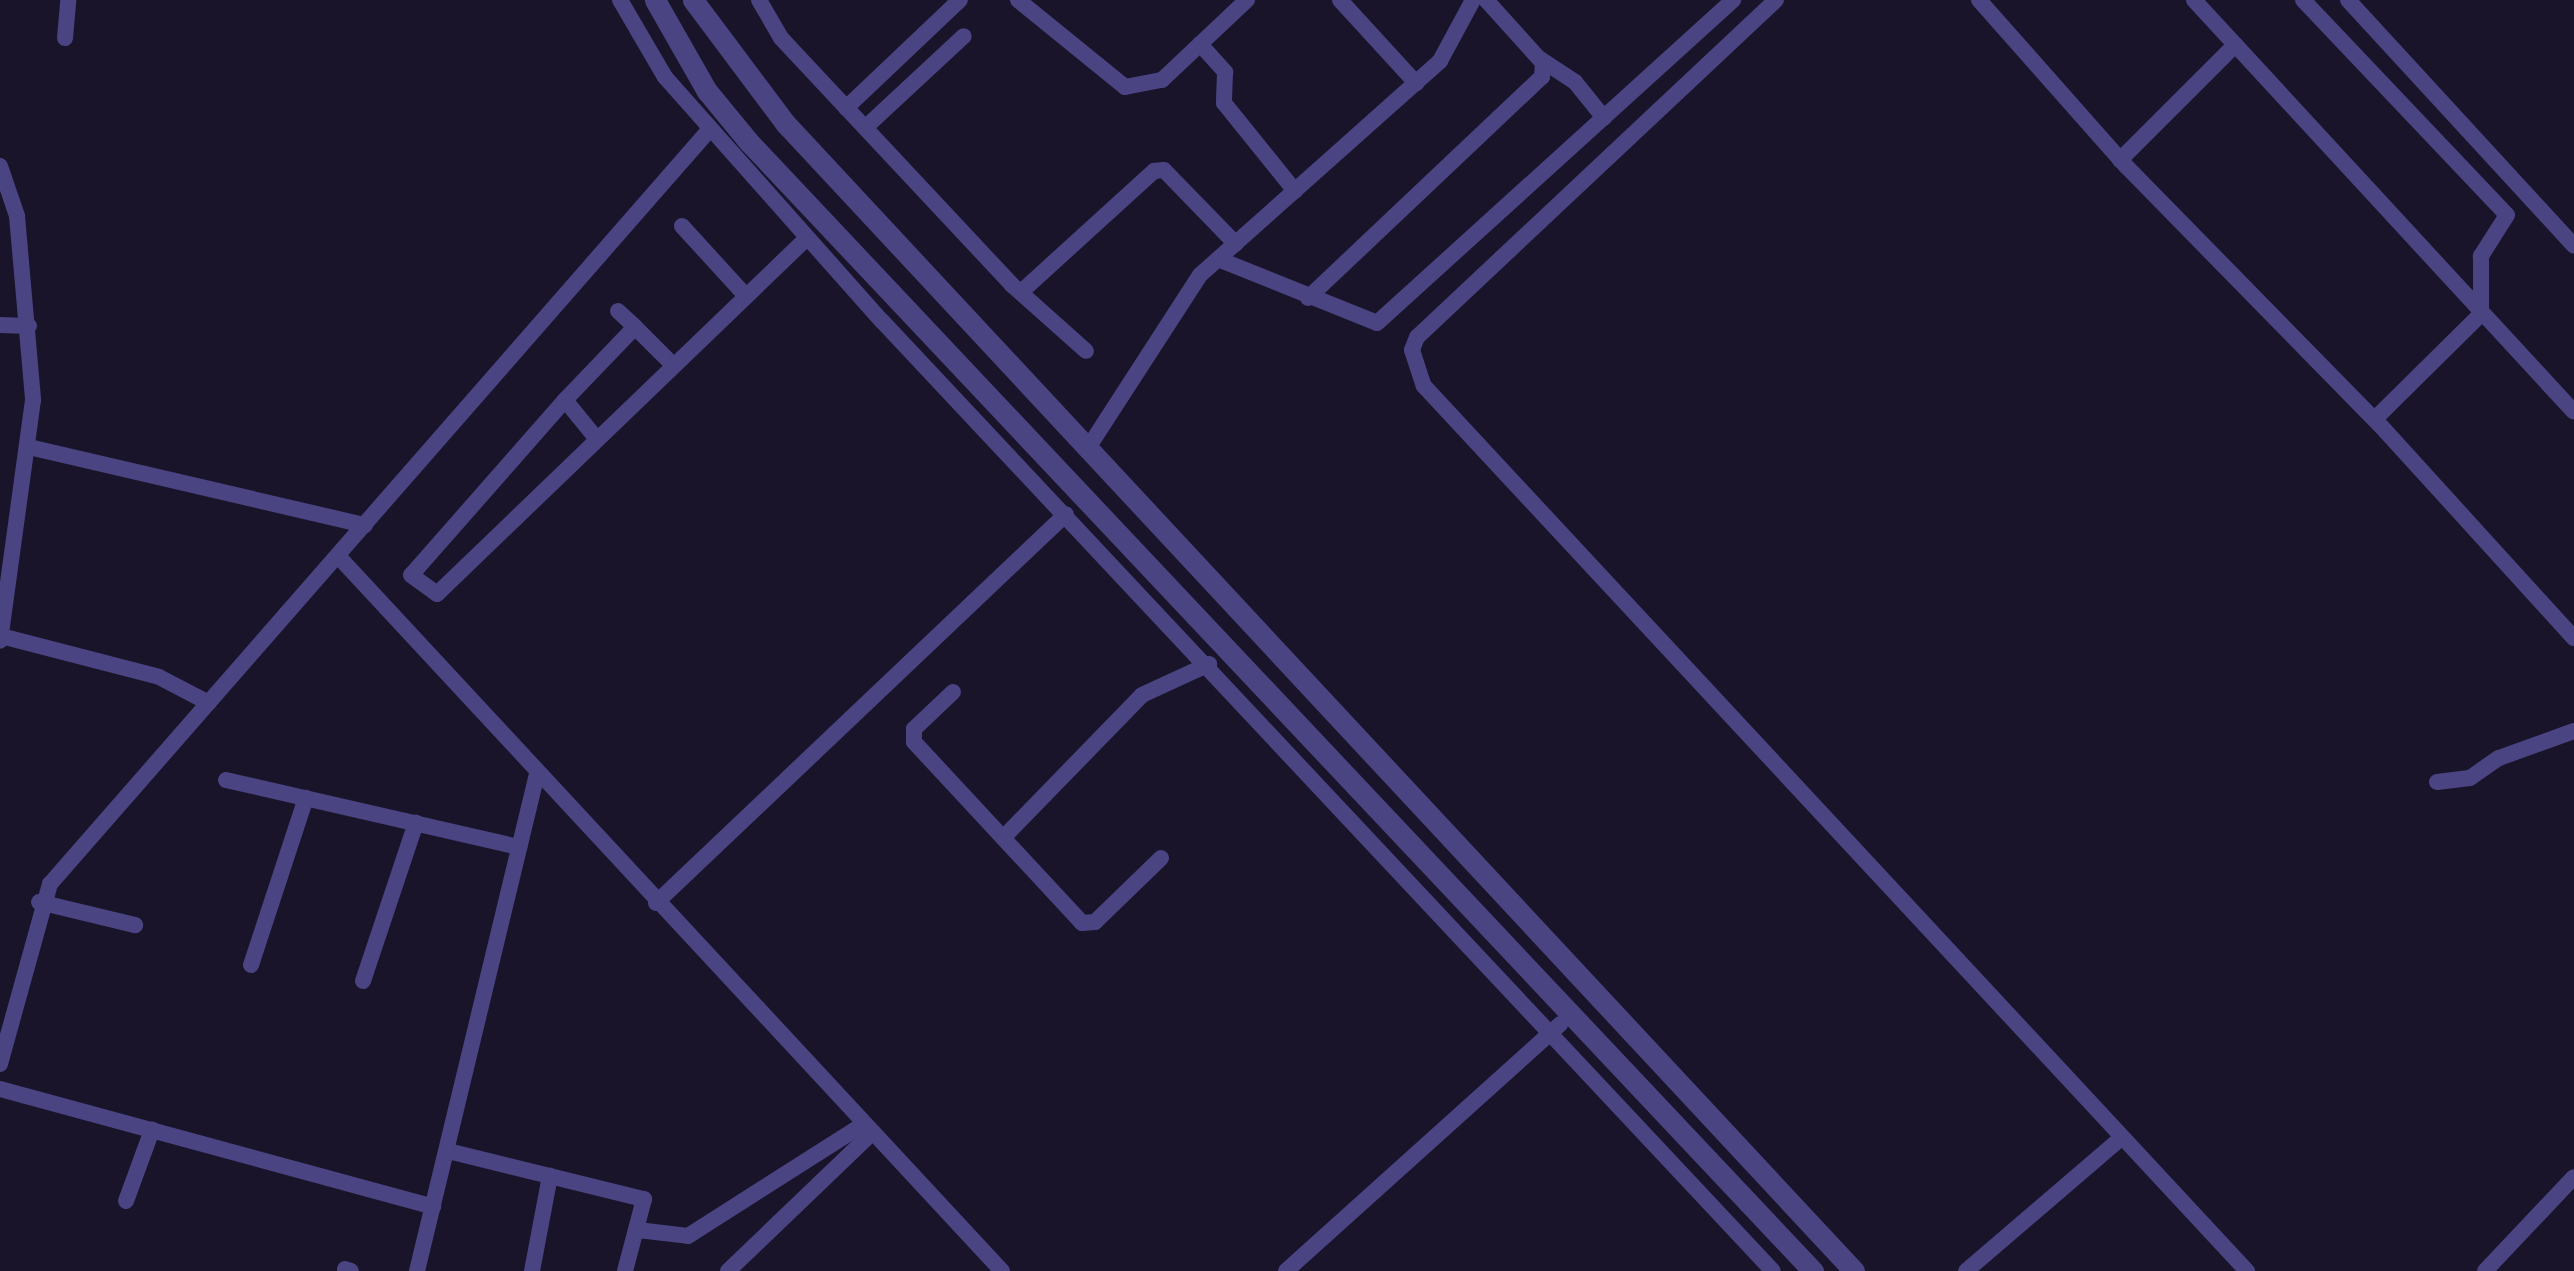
<!DOCTYPE html>
<html>
<head>
<meta charset="utf-8">
<style>
	body { margin:0 }
	#map { position:relative; width:2574px; height:1271px; overflow:hidden; background:#191429; font-family:"Alegreya Sans",sans-serif }
	div>[style] { position:absolute }
	.minor>* { height:16px; margin:-8px; padding:0 8px; transform-origin:8px; border-radius:8px; background:#4a4483 }
	.tertiary>* { height:21px; margin:-10.5px; padding:0 10.5px; transform-origin:10.5px; border-radius:10.5px; background:#4a4483 }
	span { translate:-50% -50%; white-space:nowrap; text-align:center; line-height:1.15; -webkit-text-stroke:9px #191429; paint-order:stroke }
</style>
</head>
<body>
<div id="map">
	<div class="minor">
		<i style="left:620px;top:0;width:89px;rotate:59.7deg"></i>
		<i style="left:665px;top:77px;width:327px;rotate:48.4deg"></i>
		<i style="left:882px;top:321px;width:1302px;rotate:46.84deg"></i>
		<i style="left:759px;top:0;width:44px;rotate:59.9deg"></i>
		<i style="left:781px;top:38px;width:338px;rotate:46.9deg"></i>
		<i style="left:1012px;top:285px;width:99px;rotate:41.7deg"></i>
		<i style="left:1018px;top:0;width:138px;rotate:39.1deg"></i>
		<i style="left:1125px;top:87px;width:38px;rotate:-11deg"></i>
		<i style="left:1162px;top:80px;width:117px;rotate:-43.3deg"></i>
		<i style="left:1340px;top:0;width:113px;rotate:47.5deg"></i>
		<i style="left:1776px;top:0;width:492px;rotate:136.8deg"></i>
		<i style="left:1417px;top:337px;width:14px;rotate:111deg"></i>
		<i style="left:1412px;top:350px;width:38px;rotate:72deg"></i>
		<i style="left:1424px;top:386px;width:1209px;rotate:47.08deg"></i>
		<i style="left:1979px;top:0;width:223px;rotate:48.5deg"></i>
		<i style="left:2127px;top:167px;width:361px;rotate:45.6deg"></i>
		<i style="left:2380px;top:425px;width:288px;rotate:47.7deg"></i>
		<i style="left:2194px;top:0;width:560px;rotate:47.31deg"></i>
		<i style="left:2303px;top:0;width:296px;rotate:46.5deg"></i>
		<i style="left:2507px;top:215px;width:49px;rotate:122.4deg"></i>
		<i style="left:2481px;top:256px;width:58px;rotate:90deg"></i>
		<i style="left:2481px;top:314px;width:149px;rotate:135.3deg"></i>
		<i style="left:2348px;top:0;width:334px;rotate:47.4deg"></i>
		<i style="left:65px;top:38px;width:38px;rotate:-85deg"></i>
		<i style="left:1200px;top:44px;width:38px;rotate:48deg"></i>
		<i style="left:1225px;top:72px;width:31px;rotate:92deg"></i>
		<i style="left:1224px;top:103px;width:113px;rotate:51.1deg"></i>
		<i style="left:1540px;top:59px;width:42px;rotate:33.3deg"></i>
		<i style="left:1575px;top:82px;width:46px;rotate:51.1deg"></i>
		<i style="left:846px;top:108px;width:157px;rotate:-43.5deg"></i>
		<i style="left:867px;top:126px;width:132px;rotate:-42.9deg"></i>
		<i style="left:2120px;top:160px;width:163px;rotate:-45deg"></i>
		<i style="left:0;top:166px;width:53px;rotate:71.2deg"></i>
		<i style="left:17px;top:216px;width:185px;rotate:85deg"></i>
		<i style="left:33px;top:400px;width:243px;rotate:97.8deg"></i>
		<i style="left:682px;top:226px;width:95px;rotate:47.6deg"></i>
		<i style="left:1218px;top:259px;width:171px;rotate:21.9deg"></i>
		<i style="left:1377px;top:323px;width:481px;rotate:-42.2deg"></i>
		<i style="left:1021px;top:292px;width:180px;rotate:-42.3deg"></i>
		<i style="left:1154px;top:171px;width:10px;rotate:-6deg"></i>
		<i style="left:1164px;top:170px;width:103px;rotate:45.8deg"></i>
		<i style="left:1308px;top:298px;width:322px;rotate:-43.4deg"></i>
		<i style="left:1542px;top:77px;width:14px;rotate:-86deg"></i>
		<i style="left:1543px;top:63px;width:85px;rotate:-132.1deg"></i>
		<i style="left:618px;top:311px;width:23px;rotate:43deg"></i>
		<i style="left:0;top:325px;width:29px;rotate:2deg"></i>
		<i style="left:565px;top:400px;width:101px;rotate:-46.2deg"></i>
		<i style="left:635px;top:327px;width:54px;rotate:45deg"></i>
		<i style="left:596px;top:438px;width:49px;rotate:-129.2deg"></i>
		<i style="left:565px;top:400px;width:233px;rotate:131.3deg"></i>
		<i style="left:411px;top:575px;width:32px;rotate:36deg"></i>
		<i style="left:437px;top:594px;width:513px;rotate:-43.9deg"></i>
		<i style="left:29px;top:447px;width:345px;rotate:13.1deg"></i>
		<i style="left:1088px;top:448px;width:206px;rotate:-57.1deg"></i>
		<i style="left:1200px;top:275px;width:322px;rotate:-41.7deg"></i>
		<i style="left:1440px;top:61px;width:69px;rotate:-61.6deg"></i>
		<i style="left:338px;top:556px;width:976px;rotate:47.12deg"></i>
		<i style="left:1px;top:636px;width:163px;rotate:14.5deg"></i>
		<i style="left:159px;top:677px;width:56px;rotate:27.5deg"></i>
		<i style="left:953px;top:692px;width:54px;rotate:136.5deg"></i>
		<i style="left:914px;top:729px;width:13px;rotate:90deg"></i>
		<i style="left:914px;top:742px;width:247px;rotate:47.1deg"></i>
		<i style="left:1082px;top:923px;width:13px;rotate:-4deg"></i>
		<i style="left:1095px;top:922px;width:92px;rotate:-44.1deg"></i>
		<i style="left:226px;top:780px;width:301px;rotate:12.9deg"></i>
		<i style="left:2437px;top:782px;width:33px;rotate:-7deg"></i>
		<i style="left:2470px;top:778px;width:35px;rotate:-35deg"></i>
		<i style="left:2499px;top:758px;width:80px;rotate:-19.8deg"></i>
		<i style="left:1003px;top:838px;width:199px;rotate:-45.8deg"></i>
		<i style="left:1142px;top:695px;width:74px;rotate:-24.8deg"></i>
		<i style="left:39px;top:902px;width:99px;rotate:13.5deg"></i>
		<i style="left:656px;top:903px;width:565px;rotate:-43.49deg"></i>
		<i style="left:251px;top:965px;width:176px;rotate:-71.8deg"></i>
		<i style="left:363px;top:981px;width:167px;rotate:-71.5deg"></i>
		<i style="left:0;top:1064px;width:187px;rotate:-74.5deg"></i>
		<i style="left:50px;top:884px;width:1003px;rotate:-48.84deg"></i>
		<i style="left:0;top:1089px;width:449px;rotate:15.2deg"></i>
		<i style="left:448px;top:1151px;width:202px;rotate:13.8deg"></i>
		<i style="left:644px;top:1199px;width:74px;rotate:104.8deg"></i>
		<i style="left:126px;top:1201px;width:76px;rotate:-69.9deg"></i>
		<i style="left:638px;top:1230px;width:50px;rotate:6.8deg"></i>
		<i style="left:688px;top:1236px;width:209px;rotate:-32.5deg"></i>
		<i style="left:345px;top:1269px;width:6px;rotate:18deg"></i>
		<i style="left:417px;top:1271px;width:511px;rotate:-76.43deg"></i>
		<i style="left:532px;top:1271px;width:97px;rotate:-79.3deg"></i>
		<i style="left:728px;top:1271px;width:199px;rotate:-43.8deg"></i>
		<i style="left:1286px;top:1271px;width:369px;rotate:-42deg"></i>
		<i style="left:1966px;top:1271px;width:204px;rotate:-40.6deg"></i>
		<i style="left:2485px;top:1271px;width:129px;rotate:-46.6deg"></i>
	</div>
	<div class="tertiary">
		<i style="left:655px;top:0;width:105px;rotate:60.3deg"></i>
		<i style="left:707px;top:91px;width:65px;rotate:50.6deg"></i>
		<i style="left:748px;top:141px;width:1553px;rotate:46.7deg"></i>
		<i style="left:693px;top:0;width:154px;rotate:53.2deg"></i>
		<i style="left:785px;top:123px;width:1569px;rotate:47.04deg"></i>
	</div>
</div>
</body>
</html>
